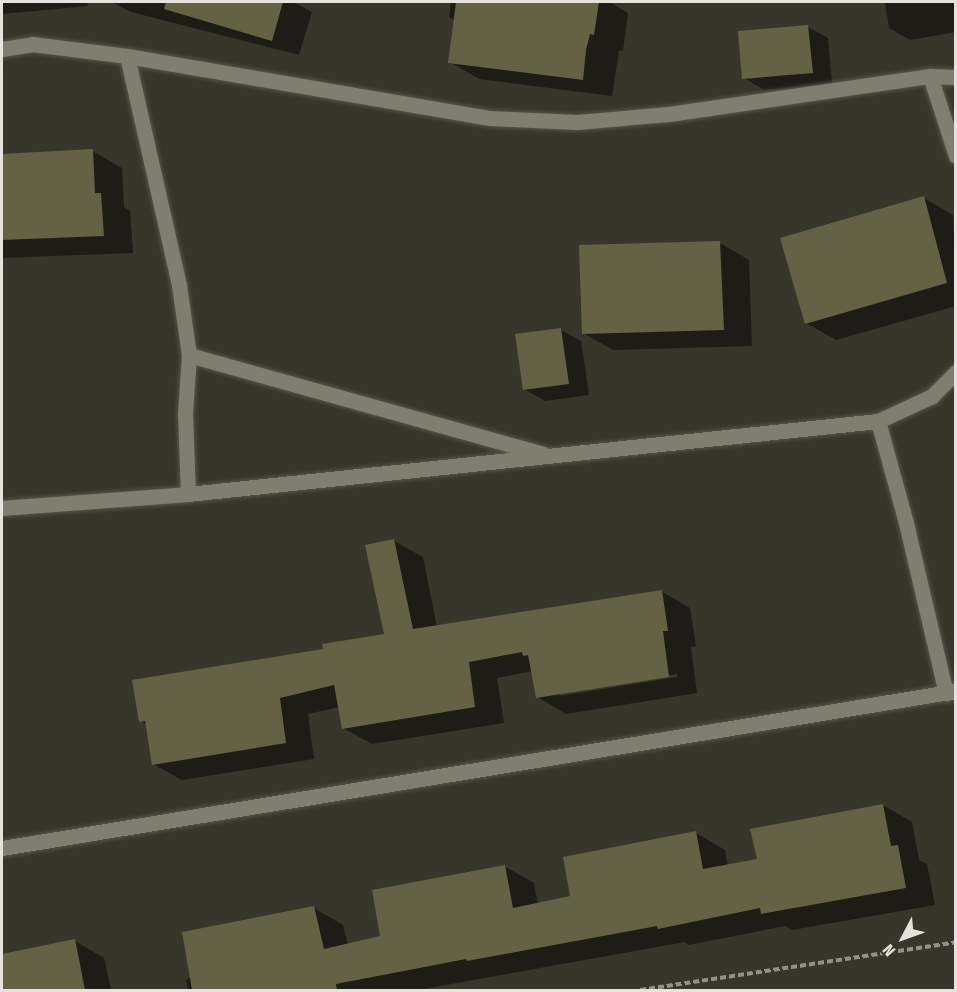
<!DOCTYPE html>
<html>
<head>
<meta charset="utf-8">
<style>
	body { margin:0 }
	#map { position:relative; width:957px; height:992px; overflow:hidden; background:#37362a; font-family:"Fira Sans Condensed",sans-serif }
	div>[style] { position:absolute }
	.shadow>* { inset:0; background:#0007 }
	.building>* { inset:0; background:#646245 }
	.path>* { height:4px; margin-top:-2px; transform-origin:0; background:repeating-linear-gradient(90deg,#939288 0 6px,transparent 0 9px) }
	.roads { filter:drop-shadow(0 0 2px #55554b) drop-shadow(0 0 2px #55554b) }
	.minor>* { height:15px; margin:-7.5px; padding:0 7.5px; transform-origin:7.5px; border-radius:7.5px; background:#7f7e70 }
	span { translate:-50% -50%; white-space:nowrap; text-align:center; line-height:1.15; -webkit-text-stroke:4.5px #37362a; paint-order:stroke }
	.frame { position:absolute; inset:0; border:3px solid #e4e4dc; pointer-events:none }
	.north { position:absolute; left:873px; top:908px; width:60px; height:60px; -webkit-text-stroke:4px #37362a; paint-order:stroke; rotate:229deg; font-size:16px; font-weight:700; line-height:24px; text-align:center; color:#e4e4dc }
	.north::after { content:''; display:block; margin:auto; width:21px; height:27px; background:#e4e4dc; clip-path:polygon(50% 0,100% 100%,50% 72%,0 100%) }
</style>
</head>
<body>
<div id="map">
	<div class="shadow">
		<i style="clip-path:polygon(2px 2px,87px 2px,88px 6px,2px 14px)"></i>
		<i style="clip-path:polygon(112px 2px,293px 2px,312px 12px,299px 55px,131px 12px)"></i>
		<i style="clip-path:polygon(451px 2px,609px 2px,628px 13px,623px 51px,619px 50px,612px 96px,479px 79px,450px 62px,455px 21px,449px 17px)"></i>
		<i style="clip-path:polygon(885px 2px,955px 2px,956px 32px,910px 40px,889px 28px)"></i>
		<i style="clip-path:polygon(808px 27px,828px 38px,832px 84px,764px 90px,744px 78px)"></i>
		<i style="clip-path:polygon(92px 151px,122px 168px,124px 207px,130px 211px,133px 253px,2px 258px,2px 156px)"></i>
		<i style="clip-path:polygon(924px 198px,953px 215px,956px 306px,836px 340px,806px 323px)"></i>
		<i style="clip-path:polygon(720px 243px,749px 260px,752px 346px,613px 350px,583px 333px)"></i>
		<i style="clip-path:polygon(561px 330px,581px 341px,589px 395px,545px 401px,524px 389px)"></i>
		<i style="clip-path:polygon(evenodd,394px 541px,423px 557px,437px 627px,661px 591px,690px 608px,696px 646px,691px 647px,697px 693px,566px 714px,537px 697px,533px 671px,497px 678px,504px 723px,372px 744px,343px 728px,339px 707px,308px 714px,314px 759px,182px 780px,153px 764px,147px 725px,141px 721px,325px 650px,385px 635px,394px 541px,677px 674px,677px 677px,560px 696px,560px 693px,677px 674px)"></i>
		<i style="clip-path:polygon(883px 805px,912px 822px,919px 860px,927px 864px,935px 905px,792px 930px,785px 926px,689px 945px,685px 942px,418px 990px,188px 990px,186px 980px,314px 908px,343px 925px,348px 945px,382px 937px,504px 866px,534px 883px,538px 904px,571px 897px,696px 833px,725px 850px,728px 866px,758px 860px)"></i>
		<i style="clip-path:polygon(75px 941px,104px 958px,111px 990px,2px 990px,2px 955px)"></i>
	</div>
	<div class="building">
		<i style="clip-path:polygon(166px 2px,283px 2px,272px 41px,164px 9px)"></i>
		<i style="clip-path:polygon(456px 2px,599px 2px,594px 35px,590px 34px,586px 50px,583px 80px,448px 63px)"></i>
		<i style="clip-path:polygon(808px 25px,813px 73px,742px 79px,738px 31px)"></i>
		<i style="clip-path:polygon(93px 149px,95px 193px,101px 193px,104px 236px,2px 240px,2px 154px)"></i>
		<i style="clip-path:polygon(924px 196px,947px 283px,805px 324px,780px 238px)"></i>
		<i style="clip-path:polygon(720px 241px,724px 330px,582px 334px,579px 245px)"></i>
		<i style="clip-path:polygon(561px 328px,569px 384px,523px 390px,515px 334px)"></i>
		<i style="clip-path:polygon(394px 539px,413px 629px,662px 590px,668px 631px,663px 631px,669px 677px,536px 698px,528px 655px,523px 656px,522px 652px,469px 662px,475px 707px,342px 729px,334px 685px,280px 698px,286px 743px,152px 765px,145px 721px,139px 722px,132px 680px,323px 649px,322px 644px,384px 634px,365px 545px)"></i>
		<i style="clip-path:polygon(883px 804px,891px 846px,898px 845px,906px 888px,761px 914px,760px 908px,658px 929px,657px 926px,467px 961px,466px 959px,336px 984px,337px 990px,192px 990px,182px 932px,314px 906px,324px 949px,380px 936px,372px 890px,505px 865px,513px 908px,570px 896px,563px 857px,696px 831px,703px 869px,757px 859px,750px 829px)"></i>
		<i style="clip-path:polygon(75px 939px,85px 990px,2px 990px,2px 954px)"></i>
	</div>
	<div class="path">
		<i style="left:640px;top:990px;width:320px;rotate:-8.6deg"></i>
	</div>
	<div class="roads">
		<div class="minor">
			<i style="left:2px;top:49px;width:30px;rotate:-9deg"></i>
			<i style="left:32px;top:44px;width:96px;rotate:7.2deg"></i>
			<i style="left:127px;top:56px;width:367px;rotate:9.7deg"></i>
			<i style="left:489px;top:118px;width:88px;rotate:2.6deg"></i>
			<i style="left:577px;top:122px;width:92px;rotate:-5deg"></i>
			<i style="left:669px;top:114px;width:264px;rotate:-8.3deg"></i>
			<i style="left:930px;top:76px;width:26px;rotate:2deg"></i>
			<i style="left:127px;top:56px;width:235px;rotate:77.2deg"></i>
			<i style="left:179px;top:285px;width:71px;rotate:81.9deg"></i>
			<i style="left:189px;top:355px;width:58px;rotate:93.9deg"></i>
			<i style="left:185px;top:413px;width:81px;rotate:87.9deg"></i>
			<i style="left:930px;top:76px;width:84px;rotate:72deg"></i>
			<i style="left:189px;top:355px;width:368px;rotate:15.6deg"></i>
			<i style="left:878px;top:421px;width:106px;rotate:74.6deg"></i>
			<i style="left:906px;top:523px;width:175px;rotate:76.8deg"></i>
			<i style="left:2px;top:508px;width:187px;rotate:-4.3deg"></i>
			<i style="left:188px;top:494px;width:694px;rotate:-6.04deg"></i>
			<i style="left:878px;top:421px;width:60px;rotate:-24.8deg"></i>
			<i style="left:932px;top:396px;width:34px;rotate:-45deg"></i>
			<i style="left:2px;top:848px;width:967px;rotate:-9.35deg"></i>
		</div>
	</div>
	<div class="frame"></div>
	<div class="north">N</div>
</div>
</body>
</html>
